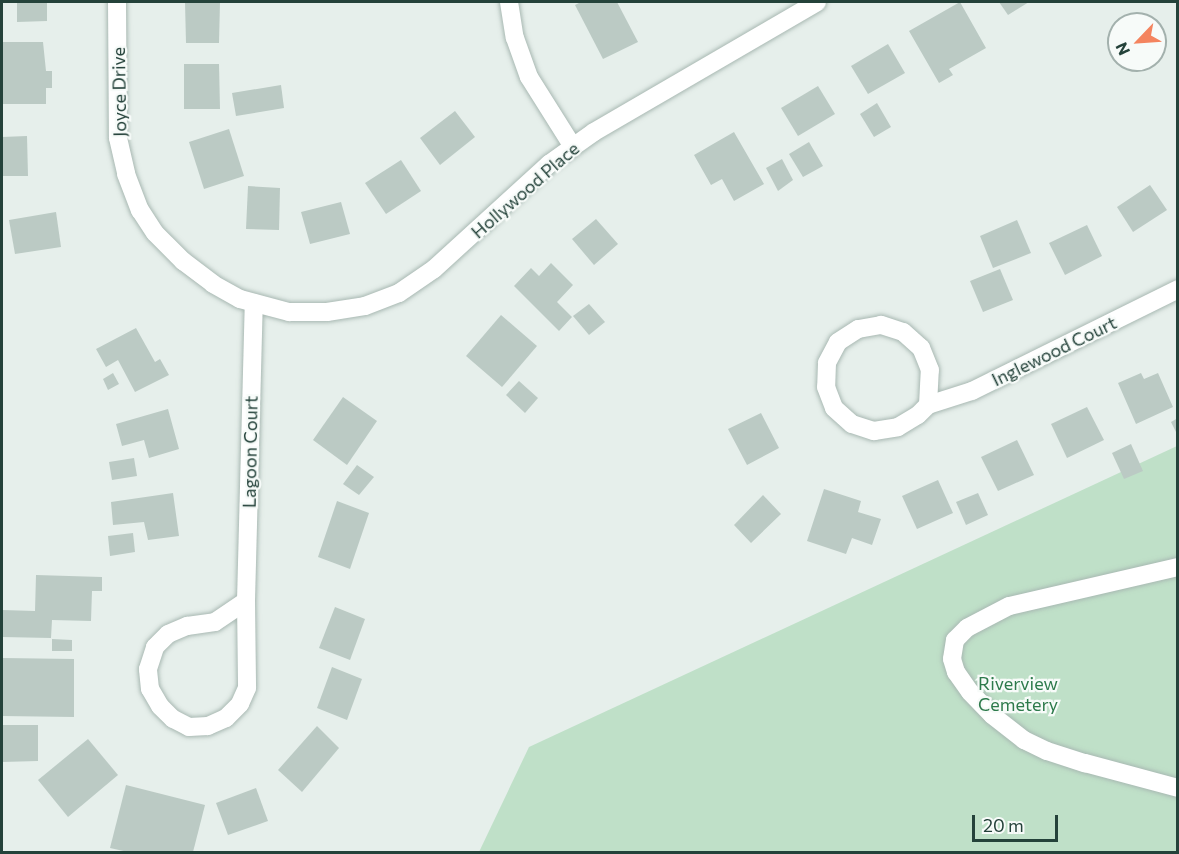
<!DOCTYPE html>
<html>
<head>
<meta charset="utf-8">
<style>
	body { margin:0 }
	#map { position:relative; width:1179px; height:854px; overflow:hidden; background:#e6efeb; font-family:Commissioner,sans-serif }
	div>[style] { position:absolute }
	.green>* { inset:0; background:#bfe0c8 }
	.building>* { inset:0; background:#bbcac4 }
	.roads { filter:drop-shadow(0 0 2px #a8b8b2) drop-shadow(0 0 2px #a8b8b2) }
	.minor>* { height:18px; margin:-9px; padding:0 9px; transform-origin:9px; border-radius:9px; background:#fff }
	span { translate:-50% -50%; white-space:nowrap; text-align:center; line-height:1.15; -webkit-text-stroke:4.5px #f7fbf9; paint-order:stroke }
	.street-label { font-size:18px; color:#24423a }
	.park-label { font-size:18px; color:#2d7a4b }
	.frame { position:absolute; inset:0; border:3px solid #24423a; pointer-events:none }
	.north { position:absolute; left:1107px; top:12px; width:60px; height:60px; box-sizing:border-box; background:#f7fbf9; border:2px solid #a3b1ad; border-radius:50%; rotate:245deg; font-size:16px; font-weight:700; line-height:24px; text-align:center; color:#24423a }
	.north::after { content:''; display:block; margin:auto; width:21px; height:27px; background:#f4845f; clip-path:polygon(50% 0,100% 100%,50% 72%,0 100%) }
	.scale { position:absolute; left:972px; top:815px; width:86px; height:27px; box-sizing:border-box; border:3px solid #24423a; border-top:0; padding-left:8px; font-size:18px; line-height:21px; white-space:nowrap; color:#24423a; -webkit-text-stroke:4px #f7fbf9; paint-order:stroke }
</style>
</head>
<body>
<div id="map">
	<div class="green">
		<i style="clip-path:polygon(1177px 446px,1177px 852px,479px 852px,529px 747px)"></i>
	</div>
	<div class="building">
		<i style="clip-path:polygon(17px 2px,47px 2px,47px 21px,17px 22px)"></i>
		<i style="clip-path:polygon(185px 2px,220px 2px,219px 43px,186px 43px)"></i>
		<i style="clip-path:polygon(581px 2px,617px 2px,638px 42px,603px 59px,575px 5px)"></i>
		<i style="clip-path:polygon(960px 2px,986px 48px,949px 69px,953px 75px,939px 83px,909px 31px)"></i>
		<i style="clip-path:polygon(999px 2px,1029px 2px,1008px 15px)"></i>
		<i style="clip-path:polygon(2px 42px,43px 42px,46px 71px,52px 71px,52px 88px,46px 88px,46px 104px,2px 104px)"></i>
		<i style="clip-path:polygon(888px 44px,905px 73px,868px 94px,851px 66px)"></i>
		<i style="clip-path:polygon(184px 64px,219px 64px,220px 109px,184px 109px)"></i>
		<i style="clip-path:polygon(281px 85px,284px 108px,236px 116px,232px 93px)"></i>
		<i style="clip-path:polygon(818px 86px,835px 114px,798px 136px,781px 108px)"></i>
		<i style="clip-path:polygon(877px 103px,891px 127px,874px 137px,860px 114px)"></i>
		<i style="clip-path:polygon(455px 111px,475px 137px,440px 165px,420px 138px)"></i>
		<i style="clip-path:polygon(229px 129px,244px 176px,204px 189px,189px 142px)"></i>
		<i style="clip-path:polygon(734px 132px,764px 184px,734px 201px,722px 179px,711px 185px,694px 155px)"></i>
		<i style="clip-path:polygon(27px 136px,28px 176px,2px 176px,2px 137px)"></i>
		<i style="clip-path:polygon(809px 142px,823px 166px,803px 177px,789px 154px)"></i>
		<i style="clip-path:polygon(782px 159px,793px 180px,778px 191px,766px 168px)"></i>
		<i style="clip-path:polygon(401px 160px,421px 191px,386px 214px,365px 183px)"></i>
		<i style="clip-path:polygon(1150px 185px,1167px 210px,1133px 232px,1117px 207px)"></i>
		<i style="clip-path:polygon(248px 186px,280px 188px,279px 230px,246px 229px)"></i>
		<i style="clip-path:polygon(341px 202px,350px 234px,310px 244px,301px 212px)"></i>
		<i style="clip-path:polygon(56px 212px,61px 247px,15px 254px,9px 220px)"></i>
		<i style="clip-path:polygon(596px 219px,618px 244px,594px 265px,572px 239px)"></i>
		<i style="clip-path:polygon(1017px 220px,1031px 253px,993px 268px,980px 236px)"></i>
		<i style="clip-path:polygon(1087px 225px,1102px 256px,1065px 275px,1049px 243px)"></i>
		<i style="clip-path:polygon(551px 263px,573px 285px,557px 302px,572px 317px,559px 331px,514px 286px,531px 268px,539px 276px)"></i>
		<i style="clip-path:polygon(1000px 269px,1013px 300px,983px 312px,970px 281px)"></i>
		<i style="clip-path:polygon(589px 304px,605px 322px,589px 335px,573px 316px)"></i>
		<i style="clip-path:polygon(501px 315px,537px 346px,502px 387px,466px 356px)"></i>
		<i style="clip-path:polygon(136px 328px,155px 362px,160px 359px,169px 375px,135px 392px,118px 360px,106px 367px,96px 349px)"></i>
		<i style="clip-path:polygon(113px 373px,119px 384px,108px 390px,103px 379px)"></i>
		<i style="clip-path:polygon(1141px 373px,1144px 379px,1158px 373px,1173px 407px,1136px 424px,1118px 383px)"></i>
		<i style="clip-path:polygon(519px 381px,538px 398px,525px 413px,506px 395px)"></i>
		<i style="clip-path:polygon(343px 397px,377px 421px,347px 465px,313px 440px)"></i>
		<i style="clip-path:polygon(1087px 407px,1104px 440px,1067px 458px,1051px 424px)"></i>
		<i style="clip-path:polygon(168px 409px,179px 449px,149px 458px,144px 440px,122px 446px,116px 424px)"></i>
		<i style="clip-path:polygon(761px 413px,779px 448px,747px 465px,728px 429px)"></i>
		<i style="clip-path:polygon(1178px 418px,1178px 436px,1171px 422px)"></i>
		<i style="clip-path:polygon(1017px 440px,1034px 475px,998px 491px,981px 457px)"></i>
		<i style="clip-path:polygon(1131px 444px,1143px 471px,1124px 479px,1112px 453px)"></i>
		<i style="clip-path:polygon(134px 458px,137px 476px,112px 480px,109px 462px)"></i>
		<i style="clip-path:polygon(357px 465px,374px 477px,359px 495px,343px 484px)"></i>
		<i style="clip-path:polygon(938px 480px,953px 513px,917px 529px,902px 496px)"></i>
		<i style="clip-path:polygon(824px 489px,861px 501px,858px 512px,881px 519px,872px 545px,852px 538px,846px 554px,807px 541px)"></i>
		<i style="clip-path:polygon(173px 493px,179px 536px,148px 540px,144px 522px,113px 525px,111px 502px)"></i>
		<i style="clip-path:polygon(978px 493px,988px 515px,966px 525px,956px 502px)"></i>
		<i style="clip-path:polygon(763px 495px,781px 514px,751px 543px,734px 525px)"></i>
		<i style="clip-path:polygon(337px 501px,369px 513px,350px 569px,318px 557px)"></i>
		<i style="clip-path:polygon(133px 533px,135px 552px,110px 556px,108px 536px)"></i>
		<i style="clip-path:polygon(36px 575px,102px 577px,102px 591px,92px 591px,91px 621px,52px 620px,51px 638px,2px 637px,2px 610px,35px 611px)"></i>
		<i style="clip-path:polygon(335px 607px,365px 619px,350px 660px,319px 648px)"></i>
		<i style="clip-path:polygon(52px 639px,72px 640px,72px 651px,52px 651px)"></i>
		<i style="clip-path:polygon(3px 658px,74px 659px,74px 717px,2px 716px)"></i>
		<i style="clip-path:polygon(332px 667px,362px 679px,347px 720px,317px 708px)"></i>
		<i style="clip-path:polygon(2px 725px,38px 725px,38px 761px,2px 762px)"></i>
		<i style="clip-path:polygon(317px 726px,339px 748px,302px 792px,278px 770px)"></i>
		<i style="clip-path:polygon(88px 739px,118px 775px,68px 817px,38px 780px)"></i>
		<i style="clip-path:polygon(126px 785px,205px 805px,193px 852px,128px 852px,110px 848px)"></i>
		<i style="clip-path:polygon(256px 788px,268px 821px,228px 835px,216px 803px)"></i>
	</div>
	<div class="roads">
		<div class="minor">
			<i style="left:117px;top:2px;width:136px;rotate:89.6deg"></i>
			<i style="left:118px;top:138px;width:37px;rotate:77deg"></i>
			<i style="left:126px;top:174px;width:39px;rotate:69deg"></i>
			<i style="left:140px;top:210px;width:27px;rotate:57deg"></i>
			<i style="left:155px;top:233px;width:40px;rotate:45deg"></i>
			<i style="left:183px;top:261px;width:38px;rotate:37deg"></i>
			<i style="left:213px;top:284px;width:31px;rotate:29deg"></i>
			<i style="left:240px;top:299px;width:51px;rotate:14.9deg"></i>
			<i style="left:289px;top:312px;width:38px"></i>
			<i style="left:327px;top:312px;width:38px;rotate:-9deg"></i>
			<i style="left:365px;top:306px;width:36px;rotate:-21deg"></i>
			<i style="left:399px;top:293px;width:42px;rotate:-34.4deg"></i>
			<i style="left:434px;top:269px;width:156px;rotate:-42.4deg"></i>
			<i style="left:549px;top:164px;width:55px;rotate:-35.4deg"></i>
			<i style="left:594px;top:132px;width:258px;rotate:-30.2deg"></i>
			<i style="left:509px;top:2px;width:36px;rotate:81deg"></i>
			<i style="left:515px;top:38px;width:41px;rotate:70.3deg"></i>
			<i style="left:529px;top:77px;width:83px;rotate:57.8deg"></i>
			<i style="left:928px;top:405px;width:35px;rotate:-87deg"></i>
			<i style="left:930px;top:370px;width:24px;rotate:-112deg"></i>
			<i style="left:921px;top:348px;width:24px;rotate:-138deg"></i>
			<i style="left:903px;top:332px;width:23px;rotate:-162deg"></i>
			<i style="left:881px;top:325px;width:23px;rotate:170deg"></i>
			<i style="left:858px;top:329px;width:24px;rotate:147deg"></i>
			<i style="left:838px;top:342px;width:24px;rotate:118deg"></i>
			<i style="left:827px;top:363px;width:24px;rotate:92deg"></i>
			<i style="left:826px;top:387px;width:22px;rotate:69deg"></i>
			<i style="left:834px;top:408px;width:24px;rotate:42deg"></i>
			<i style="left:852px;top:424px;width:23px;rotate:18deg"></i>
			<i style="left:874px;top:431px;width:24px;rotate:-9deg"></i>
			<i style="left:898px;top:427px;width:23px;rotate:-31deg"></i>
			<i style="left:918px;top:415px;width:14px;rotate:-45deg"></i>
			<i style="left:928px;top:405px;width:46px;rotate:-17.7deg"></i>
			<i style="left:972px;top:391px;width:230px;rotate:-26.3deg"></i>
			<i style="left:1178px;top:567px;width:173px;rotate:167deg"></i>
			<i style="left:1009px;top:606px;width:47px;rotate:152.4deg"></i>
			<i style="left:967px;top:628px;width:17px;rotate:135deg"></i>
			<i style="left:955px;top:640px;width:19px;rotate:99deg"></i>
			<i style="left:952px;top:659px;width:14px;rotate:73deg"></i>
			<i style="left:956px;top:672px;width:24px;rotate:55deg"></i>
			<i style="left:970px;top:692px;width:32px;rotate:46deg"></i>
			<i style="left:992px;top:715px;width:41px;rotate:38deg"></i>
			<i style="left:1024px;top:740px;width:25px;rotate:26deg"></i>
			<i style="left:1047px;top:751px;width:40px;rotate:18deg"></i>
			<i style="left:1085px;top:763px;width:96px;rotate:15deg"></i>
			<i style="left:246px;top:601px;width:87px;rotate:89.3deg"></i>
			<i style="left:247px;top:688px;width:17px;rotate:114deg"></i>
			<i style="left:240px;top:704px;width:20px;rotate:135deg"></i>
			<i style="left:226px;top:718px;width:20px;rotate:156deg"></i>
			<i style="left:208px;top:726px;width:19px;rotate:177deg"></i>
			<i style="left:189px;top:727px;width:18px;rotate:-153deg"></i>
			<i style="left:173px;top:719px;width:18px;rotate:-135deg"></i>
			<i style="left:160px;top:706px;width:20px;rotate:-120deg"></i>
			<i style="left:150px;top:689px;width:20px;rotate:-96deg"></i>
			<i style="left:148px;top:669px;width:23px;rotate:-72deg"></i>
			<i style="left:155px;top:647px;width:18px;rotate:-45deg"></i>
			<i style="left:168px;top:634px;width:21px;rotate:-23deg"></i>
			<i style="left:187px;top:626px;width:28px;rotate:-8deg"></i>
			<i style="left:215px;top:622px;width:37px;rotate:-34deg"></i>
			<i style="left:246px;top:601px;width:298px;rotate:-88.5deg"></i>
		</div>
	</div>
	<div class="street-label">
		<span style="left:119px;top:92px;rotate:-91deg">Joyce Drive</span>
		<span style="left:525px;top:190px;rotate:-41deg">Hollywood Place</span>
		<span style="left:1054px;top:351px;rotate:-26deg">Inglewood Court</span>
		<span style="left:250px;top:452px;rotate:-89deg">Lagoon Court</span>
	</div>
	<div class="park-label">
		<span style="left:1018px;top:694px">Riverview<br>Cemetery</span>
	</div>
	<div class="frame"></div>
	<div class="north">N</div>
	<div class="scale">20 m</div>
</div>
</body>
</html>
